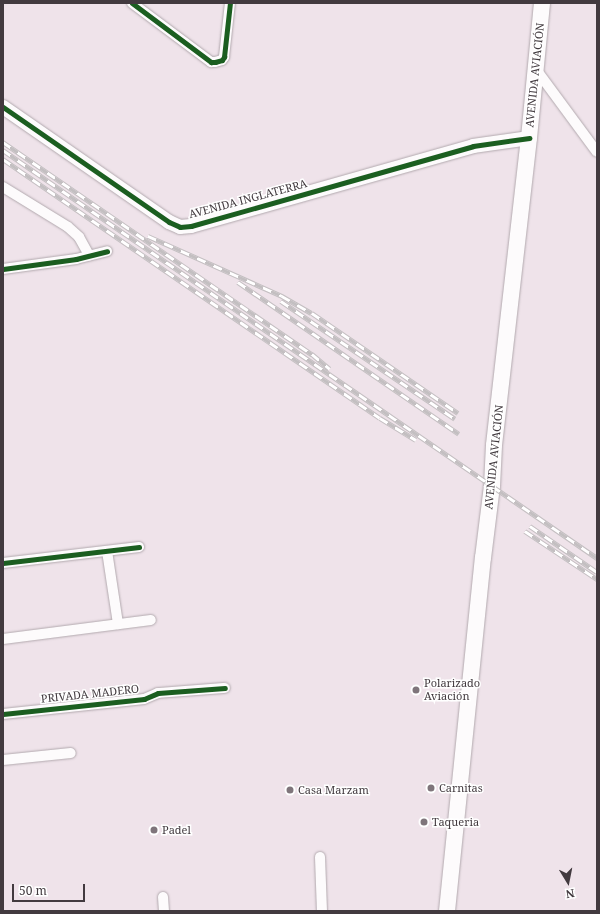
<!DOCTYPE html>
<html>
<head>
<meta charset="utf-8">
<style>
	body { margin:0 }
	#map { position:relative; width:600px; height:914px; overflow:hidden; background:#efe3ea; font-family:"Noto Serif",serif }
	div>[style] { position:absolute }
	.roads { filter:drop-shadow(0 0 1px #b2a9ae) drop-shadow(0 0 1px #b2a9ae) }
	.street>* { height:10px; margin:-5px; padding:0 5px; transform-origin:5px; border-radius:5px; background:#fdfbfc }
	.secondary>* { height:14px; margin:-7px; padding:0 7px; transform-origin:7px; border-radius:7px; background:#fdfbfc }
	.primary>* { height:16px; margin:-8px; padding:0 8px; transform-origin:8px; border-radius:8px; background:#fdfbfc }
	.rail>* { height:4.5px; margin-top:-2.25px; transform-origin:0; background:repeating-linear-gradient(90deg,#fff 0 9px,#c3bfc1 0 18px); box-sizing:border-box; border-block:1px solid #c3bfc1 }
	.cycleway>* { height:5px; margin:-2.5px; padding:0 2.5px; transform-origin:2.5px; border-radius:2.5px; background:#1b5e20 }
	.dots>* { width:11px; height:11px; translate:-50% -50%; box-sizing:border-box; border:2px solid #fff; border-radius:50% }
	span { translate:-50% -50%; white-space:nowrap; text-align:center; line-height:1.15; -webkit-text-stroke:3px #fff; paint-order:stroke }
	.street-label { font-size:11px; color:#423a3f }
	.poi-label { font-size:11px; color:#423a3f }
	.left { translate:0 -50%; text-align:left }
	.frame { position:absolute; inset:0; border:4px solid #423a3f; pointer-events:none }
	.north { position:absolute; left:548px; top:862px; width:40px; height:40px; -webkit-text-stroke:3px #fff; paint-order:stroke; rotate:170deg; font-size:11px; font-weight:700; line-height:16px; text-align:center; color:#423a3f }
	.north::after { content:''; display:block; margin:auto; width:14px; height:18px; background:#423a3f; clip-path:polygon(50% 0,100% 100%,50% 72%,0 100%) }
	.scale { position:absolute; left:12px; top:884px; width:73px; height:18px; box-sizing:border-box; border:2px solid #423a3f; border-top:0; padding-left:5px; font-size:12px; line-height:14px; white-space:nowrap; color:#423a3f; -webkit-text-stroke:3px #fff; paint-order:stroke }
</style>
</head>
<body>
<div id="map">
	<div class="roads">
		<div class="street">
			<i style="left:132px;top:3px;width:99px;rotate:36.8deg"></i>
			<i style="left:211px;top:62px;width:4px"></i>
			<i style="left:215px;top:62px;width:7px;rotate:-16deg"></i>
			<i style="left:222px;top:60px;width:4px;rotate:-56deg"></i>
			<i style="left:224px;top:57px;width:54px;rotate:-83.7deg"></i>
			<i style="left:535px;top:68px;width:104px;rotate:53.6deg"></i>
			<i style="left:3px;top:187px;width:76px;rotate:31.6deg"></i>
			<i style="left:68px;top:227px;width:15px;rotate:42deg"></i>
			<i style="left:79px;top:237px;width:21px;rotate:61deg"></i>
			<i style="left:3px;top:269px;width:74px;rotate:-7.8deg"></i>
			<i style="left:76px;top:259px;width:32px;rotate:-14deg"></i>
			<i style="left:107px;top:551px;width:74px;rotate:81.4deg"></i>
			<i style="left:3px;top:563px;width:137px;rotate:-6.7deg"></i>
			<i style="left:3px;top:639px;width:149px;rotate:-7.3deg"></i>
			<i style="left:3px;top:714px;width:142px;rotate:-6.1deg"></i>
			<i style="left:144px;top:699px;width:15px;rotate:-23deg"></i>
			<i style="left:158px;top:693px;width:67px;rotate:-4.3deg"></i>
			<i style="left:3px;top:760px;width:68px;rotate:-5.9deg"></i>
			<i style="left:320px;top:857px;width:54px;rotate:87.9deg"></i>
			<i style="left:163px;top:897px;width:14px;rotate:86deg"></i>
		</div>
		<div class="secondary">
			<i style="left:3px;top:107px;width:202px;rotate:34.7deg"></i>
			<i style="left:169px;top:222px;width:12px;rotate:24deg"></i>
			<i style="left:180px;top:227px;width:11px;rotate:-5deg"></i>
			<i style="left:191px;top:226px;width:293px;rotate:-15.8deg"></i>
			<i style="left:473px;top:146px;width:57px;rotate:-8.1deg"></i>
		</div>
		<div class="primary">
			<i style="left:447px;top:911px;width:355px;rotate:-84.2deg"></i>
			<i style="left:483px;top:558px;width:73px;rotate:-82.9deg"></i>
			<i style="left:492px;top:486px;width:41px;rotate:-87.2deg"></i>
			<i style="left:494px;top:445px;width:309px;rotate:-83.5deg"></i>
			<i style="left:529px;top:138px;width:136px;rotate:-84.5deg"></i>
		</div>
	</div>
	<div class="rail">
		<i style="left:3px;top:142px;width:375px;rotate:34.5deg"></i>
		<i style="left:312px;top:354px;width:23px;rotate:40deg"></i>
		<i style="left:3px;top:150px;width:721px;rotate:34.48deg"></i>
		<i style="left:3px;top:159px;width:457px;rotate:34.5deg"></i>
		<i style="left:380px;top:418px;width:42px;rotate:31.4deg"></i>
		<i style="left:148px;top:236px;width:147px;rotate:24.1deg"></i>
		<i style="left:282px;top:296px;width:34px;rotate:30deg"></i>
		<i style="left:312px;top:313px;width:177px;rotate:34.4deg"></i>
		<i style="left:238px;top:282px;width:268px;rotate:34.5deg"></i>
		<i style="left:281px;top:301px;width:210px;rotate:34.1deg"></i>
		<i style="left:530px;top:526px;width:81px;rotate:34.5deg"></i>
		<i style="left:525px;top:531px;width:87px;rotate:33.7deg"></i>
	</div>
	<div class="cycleway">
		<i style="left:132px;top:3px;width:99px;rotate:36.8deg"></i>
		<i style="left:211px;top:62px;width:4px"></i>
		<i style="left:215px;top:62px;width:7px;rotate:-16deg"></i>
		<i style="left:222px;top:60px;width:4px;rotate:-56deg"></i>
		<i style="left:224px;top:57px;width:54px;rotate:-83.7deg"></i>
		<i style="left:3px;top:107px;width:202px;rotate:34.7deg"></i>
		<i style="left:169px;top:222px;width:12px;rotate:24deg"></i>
		<i style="left:180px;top:227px;width:11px;rotate:-5deg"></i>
		<i style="left:191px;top:226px;width:293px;rotate:-15.8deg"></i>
		<i style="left:473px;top:146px;width:57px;rotate:-8.1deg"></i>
		<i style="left:3px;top:269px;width:74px;rotate:-7.8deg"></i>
		<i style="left:76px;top:259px;width:32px;rotate:-14deg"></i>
		<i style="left:3px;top:563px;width:137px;rotate:-6.7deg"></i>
		<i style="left:3px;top:714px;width:142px;rotate:-6.1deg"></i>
		<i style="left:144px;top:699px;width:15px;rotate:-23deg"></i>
		<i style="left:158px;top:693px;width:67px;rotate:-4.3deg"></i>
	</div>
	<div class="dots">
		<i style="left:416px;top:690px;background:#7f757b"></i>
		<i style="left:431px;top:788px;background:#7f757b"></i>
		<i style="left:290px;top:790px;background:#7f757b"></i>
		<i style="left:424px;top:822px;background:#7f757b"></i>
		<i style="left:154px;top:830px;background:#7f757b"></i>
	</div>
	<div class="street-label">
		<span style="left:535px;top:75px;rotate:-84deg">AVENIDA AVIACIÓN</span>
		<span style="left:248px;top:199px;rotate:-15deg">AVENIDA INGLATERRA</span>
		<span style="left:494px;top:457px;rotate:-84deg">AVENIDA AVIACIÓN</span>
		<span style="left:90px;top:694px;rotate:-6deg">PRIVADA MADERO</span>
	</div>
	<div class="poi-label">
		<span class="left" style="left:424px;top:690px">Polarizado<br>Aviación</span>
		<span class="left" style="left:439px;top:788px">Carnitas</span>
		<span class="left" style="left:298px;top:790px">Casa Marzam</span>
		<span class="left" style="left:432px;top:822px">Taqueria</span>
		<span class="left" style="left:162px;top:830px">Padel</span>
	</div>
	<div class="frame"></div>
	<div class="north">N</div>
	<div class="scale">50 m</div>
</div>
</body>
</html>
